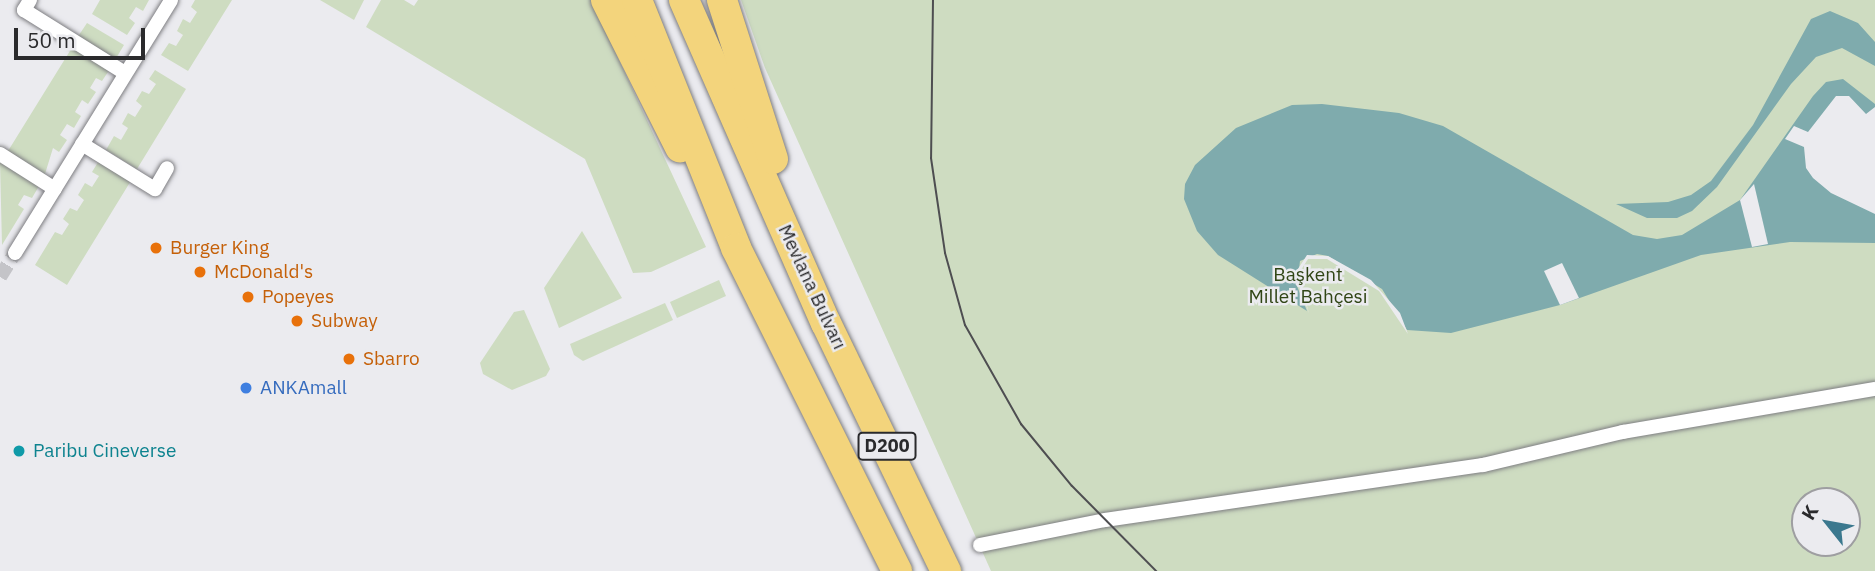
<!DOCTYPE html>
<html>
<head>
<meta charset="utf-8">
<style>
	body { margin:0 }
	#map { position:relative; width:1875px; height:571px; overflow:hidden; background:#ebebef; font-family:"IBM Plex Sans",sans-serif }
	div>[style] { position:absolute }
	.green>* { inset:0; background:#cedcc1 }
	.water>* { inset:0; background:#7fabad }
	.pier>* { inset:0; background:#ebebef }
	.pedestrian-tunnel>* { height:14px; margin-top:-7px; transform-origin:0; background:repeating-linear-gradient(90deg,#c4c4c8 0 14px,transparent 0 21px) }
	.roads { filter:drop-shadow(0 0 2px #7e7e82) drop-shadow(0 0 2px #7e7e82) }
	.pedestrian>* { height:14px; margin:-7px; padding:0 7px; transform-origin:7px; border-radius:7px; background:#fff }
	.trunk>* { height:30px; margin:-15px; padding:0 15px; transform-origin:15px; border-radius:15px; background:#f3d47c }
	.tram>* { height:2px; margin:-1px; padding:0 1px; transform-origin:1px; border-radius:1px; background:#4e4e51 }
	.dots>* { width:19px; height:19px; translate:-50% -50%; box-sizing:border-box; border:4px solid #ebebef; border-radius:50% }
	span { translate:-50% -50%; white-space:nowrap; text-align:center; line-height:1.15; -webkit-text-stroke:5px #ebebef; paint-order:stroke }
	.shield-label span { padding:2px 5px; background:#ebebef; border:2px solid; border-radius:5px; -webkit-text-stroke-width:0 }
	.shield-label { font-size:18px; color:#2a2a2c; font-weight:700 }
	.food-label { font-size:19px; color:#c56008 }
	.left { translate:0 -50%; text-align:left }
	.park-label { font-size:19px; color:#304515 }
	.street-label { font-size:19px; color:#2a2a2c }
	.shop-label { font-size:19px; color:#366cbe }
	.culture-label { font-size:19px; color:#0d838f }
	.north { position:absolute; left:1791px; top:487px; width:70px; height:70px; box-sizing:border-box; background:#ebebef; border:2px solid #9e9ea1; border-radius:50%; rotate:301deg; font-size:19px; font-weight:700; line-height:28px; text-align:center; color:#2a2a2c }
	.north::after { content:''; display:block; margin:auto; width:24px; height:32px; background:#3b788e; clip-path:polygon(50% 0,100% 100%,50% 72%,0 100%) }
	.scale { position:absolute; left:14px; top:28px; width:131px; height:32px; box-sizing:border-box; border:4px solid #2a2a2c; border-top:0; padding-left:9px; font-size:21px; line-height:24px; white-space:nowrap; color:#2a2a2c; -webkit-text-stroke:5px #ebebef; paint-order:stroke }
</style>
</head>
<body>
<div id="map">
	<div class="green">
		<i style="clip-path:polygon(100px 0,149px 0,143px 11px,136px 7px,129px 18px,135px 23px,127px 35px,92px 14px)"></i>
		<i style="clip-path:polygon(195px 0,232px 0,188px 71px,161px 55px,169px 43px,176px 46px,183px 35px,177px 31px,183px 19px,190px 23px,197px 12px,191px 7px)"></i>
		<i style="clip-path:polygon(320px 0,364px 0,354px 20px)"></i>
		<i style="clip-path:polygon(381px 0,404px 0,414px 6px,418px 0,591px 0,706px 247px,651px 272px,633px 273px,585px 159px,366px 27px)"></i>
		<i style="clip-path:polygon(evenodd,741px 0,1875px 0,1875px 571px,991px 571px,765px 68px,741px 0,1805px 501px,1847px 501px,1847px 543px,1805px 543px,1805px 501px)"></i>
		<i style="clip-path:polygon(87px 23px,124px 45px,115px 60px,77px 38px)"></i>
		<i style="clip-path:polygon(73px 46px,110px 69px,102px 81px,96px 78px,90px 88px,96px 92px,88px 104px,82px 100px,75px 112px,81px 116px,74px 128px,67px 124px,60px 135px,67px 140px,59px 152px,53px 148px,45px 174px,8px 151px)"></i>
		<i style="clip-path:polygon(155px 70px,186px 89px,137px 169px,106px 150px,114px 136px,121px 140px,128px 128px,122px 124px,128px 113px,135px 117px,142px 106px,136px 101px,142px 91px,149px 94px,156px 84px,149px 79px)"></i>
		<i style="clip-path:polygon(100px 159px,132px 179px,67px 285px,35px 265px,55px 232px,62px 235px,69px 224px,63px 219px,70px 208px,77px 211px,84px 200px,78px 195px,85px 183px,92px 187px,99px 176px,92px 172px)"></i>
		<i style="clip-path:polygon(0 162px,39px 186px,32px 198px,24px 195px,18px 205px,24px 209px,2px 245px)"></i>
		<i style="clip-path:polygon(582px 231px,622px 298px,559px 328px,544px 288px)"></i>
		<i style="clip-path:polygon(719px 280px,726px 296px,677px 318px,670px 302px)"></i>
		<i style="clip-path:polygon(665px 303px,673px 320px,583px 361px,574px 355px,570px 344px)"></i>
		<i style="clip-path:polygon(524px 310px,550px 369px,546px 376px,512px 390px,483px 374px,480px 363px,514px 312px)"></i>
	</div>
	<div class="water">
		<i style="clip-path:polygon(1830px 11px,1858px 23px,1875px 42px,1875px 66px,1842px 48px,1816px 57px,1791px 84px,1717px 187px,1692px 211px,1677px 218px,1647px 218px,1616px 204px,1668px 202px,1691px 195px,1711px 181px,1753px 125px,1811px 19px)"></i>
		<i style="clip-path:polygon(1843px 79px,1875px 104px,1875px 243px,1790px 242px,1701px 255px,1560px 305px,1451px 333px,1407px 330px,1382px 289px,1328px 256px,1317px 254px,1300px 261px,1297px 286px,1307px 311px,1218px 255px,1197px 231px,1184px 199px,1185px 184px,1195px 165px,1236px 128px,1292px 105px,1322px 104px,1399px 113px,1443px 126px,1633px 235px,1657px 239px,1682px 235px,1740px 200px,1813px 96px,1826px 82px)"></i>
	</div>
	<div class="pier">
		<i style="clip-path:polygon(1836px 96px,1849px 96px,1866px 114px,1875px 107px,1875px 214px,1831px 193px,1813px 178px,1806px 168px,1804px 147px,1785px 139px,1794px 126px,1808px 132px)"></i>
		<i style="clip-path:polygon(1754px 184px,1768px 244px,1752px 247px,1740px 200px)"></i>
		<i style="clip-path:polygon(1307px 255px,1328px 256px,1371px 280px,1400px 313px,1408px 334px,1379px 291px,1327px 259px,1308px 259px,1299px 273px,1309px 314px,1296px 272px)"></i>
		<i style="clip-path:polygon(1562px 263px,1579px 298px,1560px 305px,1544px 271px)"></i>
	</div>
	<div class="pedestrian-tunnel">
		<i style="left:0;top:277px;width:28px;rotate:-58deg"></i>
	</div>
	<div class="roads">
		<div class="pedestrian">
			<i style="left:30px;top:0;width:12px;rotate:121deg"></i>
			<i style="left:24px;top:10px;width:119px;rotate:32deg"></i>
			<i style="left:82px;top:144px;width:86px;rotate:31.7deg"></i>
			<i style="left:155px;top:189px;width:24px;rotate:-60deg"></i>
			<i style="left:0;top:154px;width:65px;rotate:32.5deg"></i>
			<i style="left:15px;top:253px;width:297px;rotate:-58.3deg"></i>
			<i style="left:980px;top:545px;width:127px;rotate:-11.3deg"></i>
			<i style="left:1105px;top:520px;width:382px;rotate:-8.3deg"></i>
			<i style="left:1483px;top:465px;width:144px;rotate:-13.3deg"></i>
			<i style="left:1623px;top:432px;width:256px;rotate:-9.7deg"></i>
		</div>
		<div class="trunk">
			<i style="left:606px;top:0;width:165px;rotate:63.3deg"></i>
			<i style="left:637px;top:0;width:267px;rotate:68.2deg"></i>
			<i style="left:736px;top:248px;width:361px;rotate:63.5deg"></i>
			<i style="left:684px;top:0;width:353px;rotate:66.3deg"></i>
			<i style="left:826px;top:323px;width:276px;rotate:64.2deg"></i>
			<i style="left:722px;top:0;width:167px;rotate:72.2deg"></i>
		</div>
	</div>
	<div class="tram">
		<i style="left:933px;top:0;width:158px;rotate:90.7deg"></i>
		<i style="left:931px;top:158px;width:96px;rotate:81.6deg"></i>
		<i style="left:945px;top:253px;width:75px;rotate:74.5deg"></i>
		<i style="left:965px;top:325px;width:114px;rotate:60.5deg"></i>
		<i style="left:1021px;top:424px;width:80px;rotate:50.6deg"></i>
		<i style="left:1072px;top:486px;width:120px;rotate:45.3deg"></i>
	</div>
	<div class="dots">
		<i style="left:156px;top:248px;background:#e8710a"></i>
		<i style="left:200px;top:272px;background:#e8710a"></i>
		<i style="left:248px;top:297px;background:#e8710a"></i>
		<i style="left:297px;top:321px;background:#e8710a"></i>
		<i style="left:349px;top:359px;background:#e8710a"></i>
		<i style="left:246px;top:388px;background:#3f7fe0"></i>
		<i style="left:19px;top:451px;background:#0f9aa8"></i>
	</div>
	<div class="shield-label">
		<span style="left:887px;top:446px">D200</span>
	</div>
	<div class="food-label">
		<span class="left" style="left:170px;top:248px">Burger King</span>
		<span class="left" style="left:214px;top:272px">McDonald's</span>
		<span class="left" style="left:262px;top:297px">Popeyes</span>
		<span class="left" style="left:311px;top:321px">Subway</span>
		<span class="left" style="left:363px;top:359px">Sbarro</span>
	</div>
	<div class="park-label">
		<span style="left:1308px;top:286px">Başkent<br>Millet Bahçesi</span>
	</div>
	<div class="street-label">
		<span style="left:812px;top:287px;rotate:65deg">Mevlana Bulvarı</span>
	</div>
	<div class="shop-label">
		<span class="left" style="left:260px;top:388px">ANKAmall</span>
	</div>
	<div class="culture-label">
		<span class="left" style="left:33px;top:451px">Paribu Cineverse</span>
	</div>
	<div class="north">K</div>
	<div class="scale">50 m</div>
</div>
</body>
</html>
